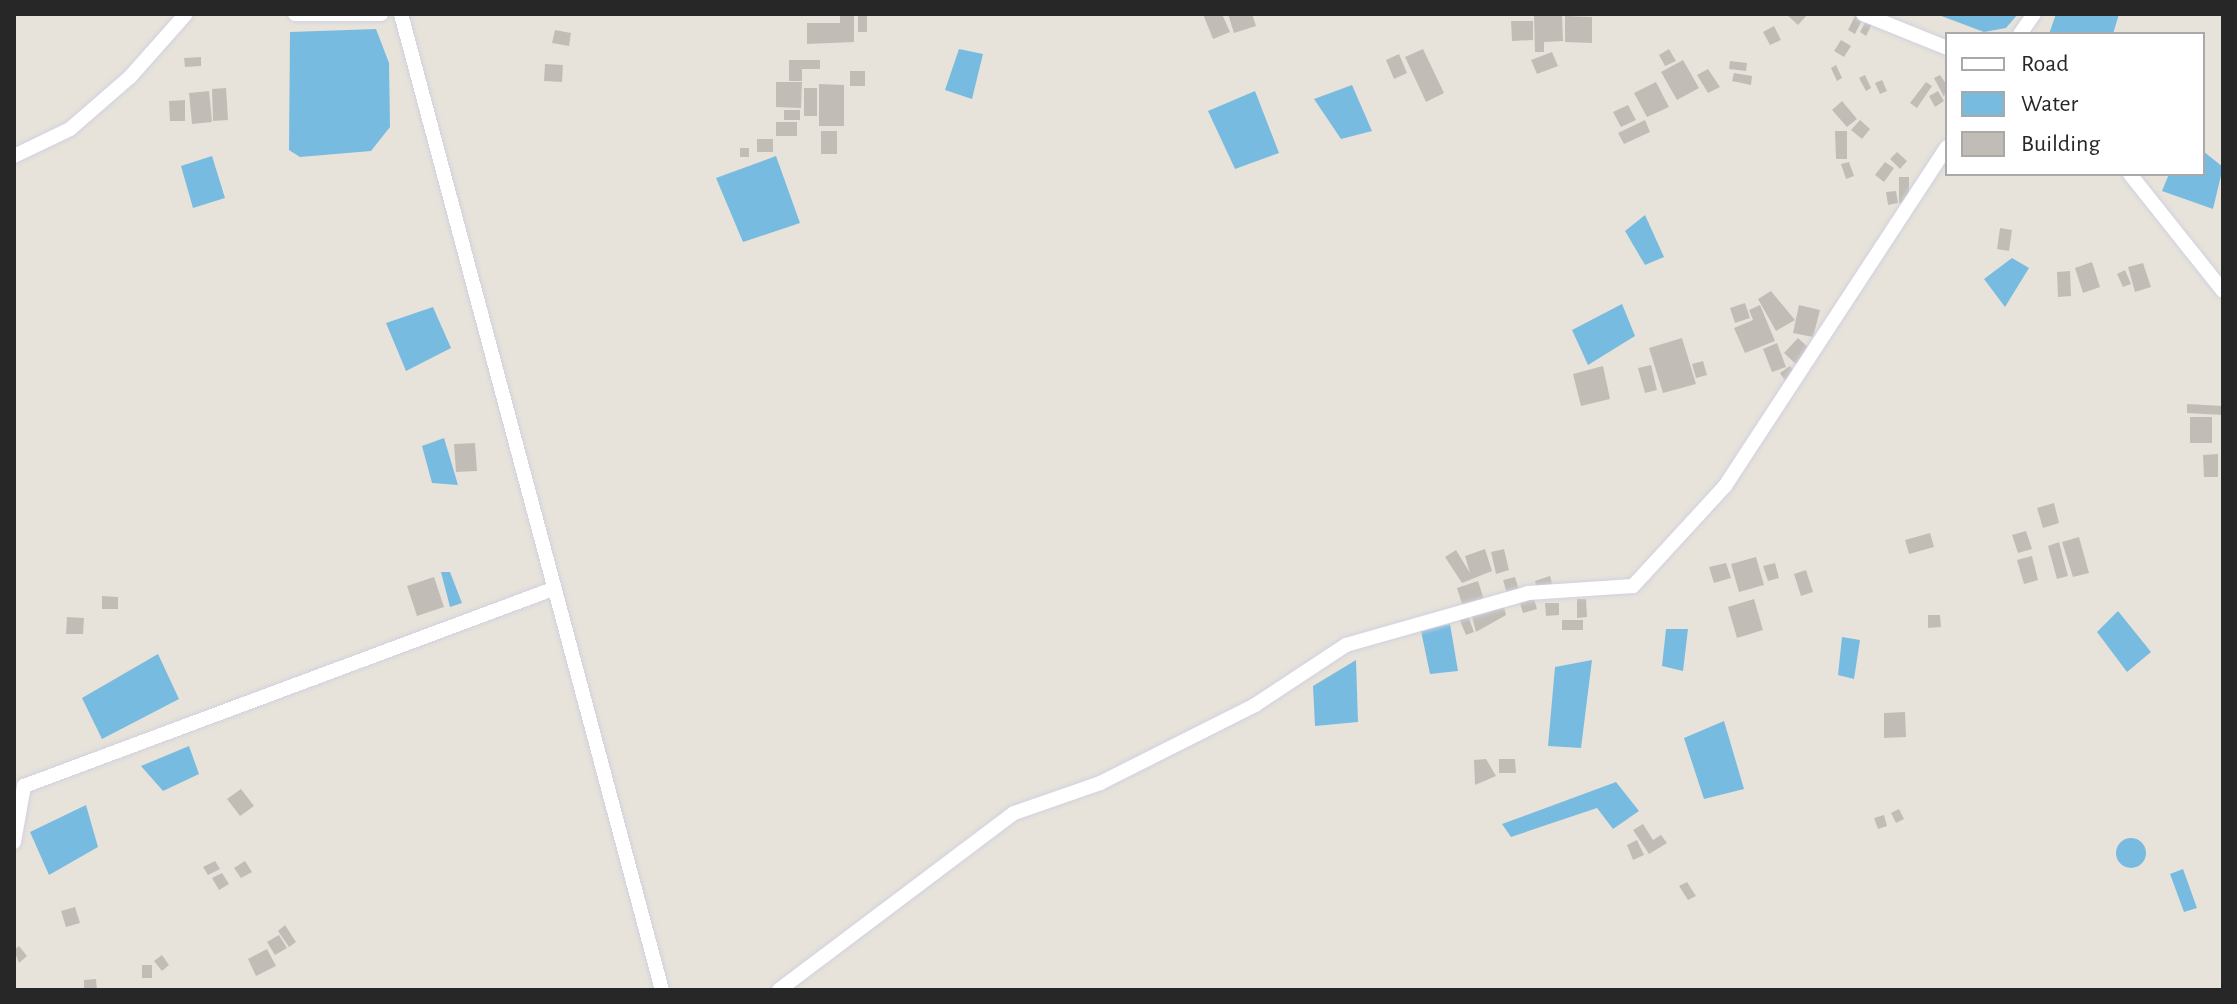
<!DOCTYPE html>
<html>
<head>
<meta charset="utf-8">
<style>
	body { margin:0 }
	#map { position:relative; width:2237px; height:1004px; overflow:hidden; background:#e8e3da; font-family:"Alegreya Sans",sans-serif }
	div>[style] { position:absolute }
	.water>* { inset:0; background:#78bbe0 }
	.round { border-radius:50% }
	.building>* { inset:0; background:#c1bdb6 }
	.roads { filter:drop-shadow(0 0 2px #d0d1df) drop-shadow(0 0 2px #d0d1df) }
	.minor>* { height:14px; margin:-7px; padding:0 7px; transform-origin:7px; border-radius:7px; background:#fff }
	span { translate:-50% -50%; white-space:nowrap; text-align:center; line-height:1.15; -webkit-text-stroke:6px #fff; paint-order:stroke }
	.frame { position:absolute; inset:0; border:16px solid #272727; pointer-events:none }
	.legend { position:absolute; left:1945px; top:32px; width:260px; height:144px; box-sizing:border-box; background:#fff; border:2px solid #a9a9a9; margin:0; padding:10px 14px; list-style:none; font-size:24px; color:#272727 }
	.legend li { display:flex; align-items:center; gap:16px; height:40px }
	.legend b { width:40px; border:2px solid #a9a9a9 }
</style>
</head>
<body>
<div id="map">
	<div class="water">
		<i style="clip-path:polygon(1936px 14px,2018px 14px,2006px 28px,1984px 32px)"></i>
		<i style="clip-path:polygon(2056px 14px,2119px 14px,2113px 34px,2049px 34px)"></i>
		<i style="clip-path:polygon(376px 29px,389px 63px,390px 127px,371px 151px,300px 157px,289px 150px,290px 32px)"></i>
		<i style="clip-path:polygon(959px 49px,983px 54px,972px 99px,945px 90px)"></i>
		<i style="clip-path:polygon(1352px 85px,1372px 131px,1341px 139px,1314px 99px)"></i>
		<i style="clip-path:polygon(1255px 91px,1279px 153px,1235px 169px,1208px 111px)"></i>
		<i style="clip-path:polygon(2203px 151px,2223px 167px,2213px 209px,2162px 191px,2169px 174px,2203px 174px)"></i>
		<i style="clip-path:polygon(212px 156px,225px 198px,193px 208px,181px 166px)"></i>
		<i style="clip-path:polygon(776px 156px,800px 223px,743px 242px,716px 178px)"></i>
		<i style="clip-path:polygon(1645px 215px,1664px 257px,1645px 265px,1625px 231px)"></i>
		<i style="clip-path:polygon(2012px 258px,2029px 268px,2005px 307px,1984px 279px)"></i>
		<i style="clip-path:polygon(1622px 304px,1635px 336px,1588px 365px,1572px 330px)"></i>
		<i style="clip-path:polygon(433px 307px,451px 348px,406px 371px,386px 323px)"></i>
		<i style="clip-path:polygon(444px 438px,458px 485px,432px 483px,422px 446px)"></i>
		<i style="clip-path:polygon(441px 572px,450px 572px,462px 603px,450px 607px)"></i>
		<i style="clip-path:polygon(2118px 611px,2151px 652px,2127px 672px,2097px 632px)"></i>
		<i style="clip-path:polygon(1450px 624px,1458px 671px,1430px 674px,1421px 631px)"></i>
		<i style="clip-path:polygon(1666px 629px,1688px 629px,1683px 671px,1662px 666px)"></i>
		<i style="clip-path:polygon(1842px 637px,1860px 640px,1854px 679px,1838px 675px)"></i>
		<i style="clip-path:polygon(158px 654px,179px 699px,102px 739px,82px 698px)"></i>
		<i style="clip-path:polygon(1356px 660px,1358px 722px,1315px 726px,1313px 686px)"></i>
		<i style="clip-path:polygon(1592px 660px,1581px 748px,1548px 746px,1555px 667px)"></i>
		<i style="clip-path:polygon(1724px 721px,1744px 789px,1704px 799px,1684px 738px)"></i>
		<i style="clip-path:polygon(189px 746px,199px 774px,163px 791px,141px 766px)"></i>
		<i style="clip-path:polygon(1616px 782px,1639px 811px,1613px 829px,1597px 808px,1511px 837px,1502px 824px)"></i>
		<i style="clip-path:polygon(86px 805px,98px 847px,49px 875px,30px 832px)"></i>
		<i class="round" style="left:2116px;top:838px;width:30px;height:30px"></i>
		<i style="clip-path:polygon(2183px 869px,2197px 908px,2184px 912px,2170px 874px)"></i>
	</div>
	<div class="building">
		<i style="clip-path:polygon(840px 14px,854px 14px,854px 42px,807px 44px,807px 23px,840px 23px)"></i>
		<i style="clip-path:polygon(1203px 14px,1222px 14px,1230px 32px,1213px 39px)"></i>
		<i style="clip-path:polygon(1228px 14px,1252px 14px,1256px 26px,1234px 33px)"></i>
		<i style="clip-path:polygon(1562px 14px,1563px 41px,1544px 42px,1544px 52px,1535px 52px,1534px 15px)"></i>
		<i style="clip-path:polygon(1786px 14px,1808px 14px,1798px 25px)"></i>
		<i style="clip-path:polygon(858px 15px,867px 15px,867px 32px,858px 32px)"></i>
		<i style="clip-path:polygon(1565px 16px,1592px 17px,1592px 43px,1565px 42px)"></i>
		<i style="clip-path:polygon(1855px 16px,1862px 20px,1855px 34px,1848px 30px)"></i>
		<i style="clip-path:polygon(1511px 21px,1533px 21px,1533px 40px,1512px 41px)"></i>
		<i style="clip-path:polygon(1866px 21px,1872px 24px,1866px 36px,1860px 32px)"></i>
		<i style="clip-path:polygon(1774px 26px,1781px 40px,1770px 45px,1763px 32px)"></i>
		<i style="clip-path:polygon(555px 30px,571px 33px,569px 46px,552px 43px)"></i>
		<i style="clip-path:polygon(1841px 40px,1851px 46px,1844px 57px,1834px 51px)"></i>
		<i style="clip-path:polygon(1423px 49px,1444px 93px,1426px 102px,1405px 57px)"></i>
		<i style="clip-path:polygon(1669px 49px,1676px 61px,1665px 66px,1659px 55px)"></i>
		<i style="clip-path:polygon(1552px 52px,1558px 66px,1537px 74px,1531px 60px)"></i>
		<i style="clip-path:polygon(1399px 54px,1407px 73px,1394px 79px,1386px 60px)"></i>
		<i style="clip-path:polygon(201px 57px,201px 66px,185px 67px,184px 58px)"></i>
		<i style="clip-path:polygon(789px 60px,820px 60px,820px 69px,802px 69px,802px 81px,789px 81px)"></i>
		<i style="clip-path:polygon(1683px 60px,1699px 88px,1677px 100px,1661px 72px)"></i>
		<i style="clip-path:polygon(1730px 61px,1747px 63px,1746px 71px,1729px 69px)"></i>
		<i style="clip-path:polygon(545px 64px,563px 65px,562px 82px,544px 81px)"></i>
		<i style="clip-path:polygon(1836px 65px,1842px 78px,1837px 81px,1831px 68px)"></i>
		<i style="clip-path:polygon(1708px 69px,1720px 87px,1708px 93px,1697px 75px)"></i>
		<i style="clip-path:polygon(850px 71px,865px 71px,865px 86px,850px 86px)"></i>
		<i style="clip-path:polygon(1734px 73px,1752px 76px,1751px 85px,1732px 81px)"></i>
		<i style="clip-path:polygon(1865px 75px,1871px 88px,1866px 91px,1859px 78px)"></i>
		<i style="clip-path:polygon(1940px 75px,1947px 85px,1944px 97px,1934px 78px)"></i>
		<i style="clip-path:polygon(1882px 80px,1887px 91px,1880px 94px,1875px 83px)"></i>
		<i style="clip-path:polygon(776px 82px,802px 82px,801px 108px,776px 107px)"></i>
		<i style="clip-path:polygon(1656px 82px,1669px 107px,1647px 117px,1634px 93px)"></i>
		<i style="clip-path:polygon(1926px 82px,1932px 86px,1917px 108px,1910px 103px)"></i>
		<i style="clip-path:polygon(819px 84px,844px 85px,844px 126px,819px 126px)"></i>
		<i style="clip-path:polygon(226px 88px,228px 120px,213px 121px,212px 89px)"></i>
		<i style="clip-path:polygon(804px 88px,817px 88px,817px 116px,804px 116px)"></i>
		<i style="clip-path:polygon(209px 91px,212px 122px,192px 124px,189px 93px)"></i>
		<i style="clip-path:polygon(1938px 91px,1944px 101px,1935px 107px,1929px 96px)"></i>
		<i style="clip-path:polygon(185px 100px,185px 121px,170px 121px,169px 101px)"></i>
		<i style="clip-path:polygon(1842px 101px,1857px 119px,1847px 127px,1832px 110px)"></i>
		<i style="clip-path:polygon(1628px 105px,1636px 120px,1621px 127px,1613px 112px)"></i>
		<i style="clip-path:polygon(784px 110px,800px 110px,800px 120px,784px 120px)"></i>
		<i style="clip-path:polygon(1645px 120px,1650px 132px,1624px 144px,1618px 133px)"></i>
		<i style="clip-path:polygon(1860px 120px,1870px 129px,1862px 139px,1851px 130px)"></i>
		<i style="clip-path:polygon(776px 122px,797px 122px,797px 136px,776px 136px)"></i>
		<i style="clip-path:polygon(821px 131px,837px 131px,837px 154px,821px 154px)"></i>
		<i style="clip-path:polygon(1835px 131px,1847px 131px,1847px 159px,1836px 159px)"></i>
		<i style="clip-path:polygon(757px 139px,773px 139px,773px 152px,757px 152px)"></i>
		<i style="clip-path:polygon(740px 148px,749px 148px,749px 157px,740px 157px)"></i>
		<i style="clip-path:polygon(1897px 152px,1907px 161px,1900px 169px,1890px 159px)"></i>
		<i style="clip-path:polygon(1849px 162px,1854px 176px,1846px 179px,1841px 164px)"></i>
		<i style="clip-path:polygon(1885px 162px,1894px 168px,1884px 182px,1875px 175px)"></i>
		<i style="clip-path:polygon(1899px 177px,1909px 177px,1909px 203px,1899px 203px)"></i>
		<i style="clip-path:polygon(1896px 191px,1898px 203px,1888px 205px,1886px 192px)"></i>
		<i style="clip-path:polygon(2000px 228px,2012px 230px,2009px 251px,1997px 249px)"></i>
		<i style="clip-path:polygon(2092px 262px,2100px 287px,2083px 293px,2075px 268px)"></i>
		<i style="clip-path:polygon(2143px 263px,2151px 287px,2135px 292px,2128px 267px)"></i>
		<i style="clip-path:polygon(2125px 270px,2131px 284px,2123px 287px,2117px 274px)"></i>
		<i style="clip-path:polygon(2070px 271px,2071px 296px,2058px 297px,2057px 272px)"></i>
		<i style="clip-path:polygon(1771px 291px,1795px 320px,1776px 331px,1758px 299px)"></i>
		<i style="clip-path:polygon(1745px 303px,1750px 318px,1735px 323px,1730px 308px)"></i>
		<i style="clip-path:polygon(1760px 305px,1775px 341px,1745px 353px,1734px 328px,1753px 320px,1749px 310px)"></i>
		<i style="clip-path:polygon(1799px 305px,1820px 310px,1813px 337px,1793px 333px)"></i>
		<i style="clip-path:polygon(1682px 338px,1696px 384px,1663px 393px,1649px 348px)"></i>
		<i style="clip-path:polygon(1798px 338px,1812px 351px,1798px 366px,1784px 353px)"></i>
		<i style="clip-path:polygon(1777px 343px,1786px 367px,1772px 372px,1763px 349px)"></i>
		<i style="clip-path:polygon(1703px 361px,1707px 375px,1696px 378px,1692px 364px)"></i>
		<i style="clip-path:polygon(1651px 365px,1657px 390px,1645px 393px,1638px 368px)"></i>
		<i style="clip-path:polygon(1603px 366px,1610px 399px,1581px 406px,1573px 374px)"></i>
		<i style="clip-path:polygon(1790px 366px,1797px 376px,1786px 382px,1780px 373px)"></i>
		<i style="clip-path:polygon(2187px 404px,2223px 406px,2223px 415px,2187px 413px)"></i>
		<i style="clip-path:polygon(2190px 417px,2212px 417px,2212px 443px,2190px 443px)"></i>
		<i style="clip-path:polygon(475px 443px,477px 471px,456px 472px,454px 444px)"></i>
		<i style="clip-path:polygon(2218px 454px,2218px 477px,2204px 477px,2203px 455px)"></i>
		<i style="clip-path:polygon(2054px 503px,2059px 523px,2043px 528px,2037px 508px)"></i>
		<i style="clip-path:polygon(2026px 531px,2032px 549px,2018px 553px,2012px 535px)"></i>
		<i style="clip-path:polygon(1930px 533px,1934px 547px,1909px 554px,1905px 540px)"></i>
		<i style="clip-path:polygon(2079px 537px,2089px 573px,2073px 577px,2062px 542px)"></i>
		<i style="clip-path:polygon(2059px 542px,2068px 576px,2057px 579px,2048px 546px)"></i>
		<i style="clip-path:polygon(1485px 549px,1492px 571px,1462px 583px,1445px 557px,1456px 550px,1470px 573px,1465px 556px)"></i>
		<i style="clip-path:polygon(1504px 549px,1509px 570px,1496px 574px,1491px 552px)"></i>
		<i style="clip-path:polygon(2032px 556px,2038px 580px,2024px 584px,2017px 560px)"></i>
		<i style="clip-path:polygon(1756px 557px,1764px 585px,1739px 592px,1731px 564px)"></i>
		<i style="clip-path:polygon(1726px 563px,1731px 578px,1714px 583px,1709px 567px)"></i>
		<i style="clip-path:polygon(1775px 563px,1779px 578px,1768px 581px,1763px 566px)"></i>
		<i style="clip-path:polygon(1806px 570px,1813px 592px,1801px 596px,1794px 574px)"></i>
		<i style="clip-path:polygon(1550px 576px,1553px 587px,1538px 592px,1535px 581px)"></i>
		<i style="clip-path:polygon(434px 577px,444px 607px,417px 616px,407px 586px)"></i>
		<i style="clip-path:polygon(1515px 577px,1520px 594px,1508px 597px,1503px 580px)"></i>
		<i style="clip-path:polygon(1478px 581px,1485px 603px,1464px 610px,1457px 588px)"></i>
		<i style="clip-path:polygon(102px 596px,118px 597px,118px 609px,102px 609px)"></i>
		<i style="clip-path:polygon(1533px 596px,1537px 609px,1523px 613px,1519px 600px)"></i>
		<i style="clip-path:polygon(1577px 599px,1586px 599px,1587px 617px,1577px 618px)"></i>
		<i style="clip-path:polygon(1754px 599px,1763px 630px,1737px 638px,1728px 607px)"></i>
		<i style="clip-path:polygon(1503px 603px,1506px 615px,1476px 632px,1471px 613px)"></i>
		<i style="clip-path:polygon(1545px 603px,1559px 603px,1559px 615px,1546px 616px)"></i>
		<i style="clip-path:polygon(1467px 613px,1474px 632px,1466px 635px,1458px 616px)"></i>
		<i style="clip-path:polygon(1928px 615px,1940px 615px,1941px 627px,1928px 628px)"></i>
		<i style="clip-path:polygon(67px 617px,84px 618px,83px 634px,66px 634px)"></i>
		<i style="clip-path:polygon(1562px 620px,1583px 620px,1583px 630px,1562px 630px)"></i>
		<i style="clip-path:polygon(1905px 712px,1906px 737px,1884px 738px,1884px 713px)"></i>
		<i style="clip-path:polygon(1486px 759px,1496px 776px,1475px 785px,1474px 760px)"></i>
		<i style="clip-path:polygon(1499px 759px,1515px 759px,1516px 773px,1499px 773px)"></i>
		<i style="clip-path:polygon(241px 789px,254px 806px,240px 816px,227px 799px)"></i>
		<i style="clip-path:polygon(1899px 809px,1904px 819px,1896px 823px,1891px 813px)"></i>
		<i style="clip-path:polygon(1884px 815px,1887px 826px,1878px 829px,1874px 818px)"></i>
		<i style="clip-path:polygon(1643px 824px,1653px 840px,1661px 835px,1667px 843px,1649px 854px,1633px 830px)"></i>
		<i style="clip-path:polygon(1637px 840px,1644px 855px,1633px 860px,1627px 845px)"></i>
		<i style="clip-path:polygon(215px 861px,220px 869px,208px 875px,203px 867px)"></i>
		<i style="clip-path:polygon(245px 861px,252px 872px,241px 878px,234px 868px)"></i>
		<i style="clip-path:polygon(222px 873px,229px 884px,219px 890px,212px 878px)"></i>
		<i style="clip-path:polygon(1687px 882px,1696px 896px,1688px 900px,1679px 886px)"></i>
		<i style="clip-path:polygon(75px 907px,80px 923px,66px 927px,61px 911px)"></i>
		<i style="clip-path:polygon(285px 925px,296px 942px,289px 947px,278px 931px)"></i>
		<i style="clip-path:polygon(279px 935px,287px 948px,275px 955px,267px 942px)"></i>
		<i style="clip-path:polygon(19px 946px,27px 956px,19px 963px,14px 950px)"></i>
		<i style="clip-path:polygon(267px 949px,276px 966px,256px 976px,248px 959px)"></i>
		<i style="clip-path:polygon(162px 955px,169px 965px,162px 971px,154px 961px)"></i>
		<i style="clip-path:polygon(142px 965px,152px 965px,152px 978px,142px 978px)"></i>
		<i style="clip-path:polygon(96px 979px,97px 990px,84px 990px,84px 980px)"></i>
	</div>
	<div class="roads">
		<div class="minor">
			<i style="left:295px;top:14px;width:86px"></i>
			<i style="left:401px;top:14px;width:1010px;rotate:75.03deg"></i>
			<i style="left:1863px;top:14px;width:91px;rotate:22deg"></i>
			<i style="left:2020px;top:34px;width:24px;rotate:-55deg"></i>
			<i style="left:14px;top:156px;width:62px;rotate:-25.7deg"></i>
			<i style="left:70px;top:129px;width:79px;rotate:-40.9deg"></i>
			<i style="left:130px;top:77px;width:84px;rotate:-48.4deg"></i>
			<i style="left:2130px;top:174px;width:149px;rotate:51.5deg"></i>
			<i style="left:14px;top:842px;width:57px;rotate:-79.9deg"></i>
			<i style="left:24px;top:786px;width:564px;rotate:-20.43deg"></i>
			<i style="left:779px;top:990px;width:294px;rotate:-37deg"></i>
			<i style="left:1014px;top:813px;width:91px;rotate:-19.2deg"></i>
			<i style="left:1100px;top:783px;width:174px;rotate:-26.7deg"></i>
			<i style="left:1255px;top:705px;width:109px;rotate:-33.4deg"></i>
			<i style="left:1346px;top:645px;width:189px;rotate:-15.9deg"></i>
			<i style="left:1528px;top:593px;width:105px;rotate:-3.8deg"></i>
			<i style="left:1633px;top:586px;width:136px;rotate:-47.4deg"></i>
			<i style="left:1725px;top:486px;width:405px;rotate:-56.8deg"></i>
		</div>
	</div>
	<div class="frame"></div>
	<ul class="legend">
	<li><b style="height:10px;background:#fff"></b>Road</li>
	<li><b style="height:22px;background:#78bbe0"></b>Water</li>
	<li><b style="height:22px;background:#c1bdb6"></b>Building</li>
	</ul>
</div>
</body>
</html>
